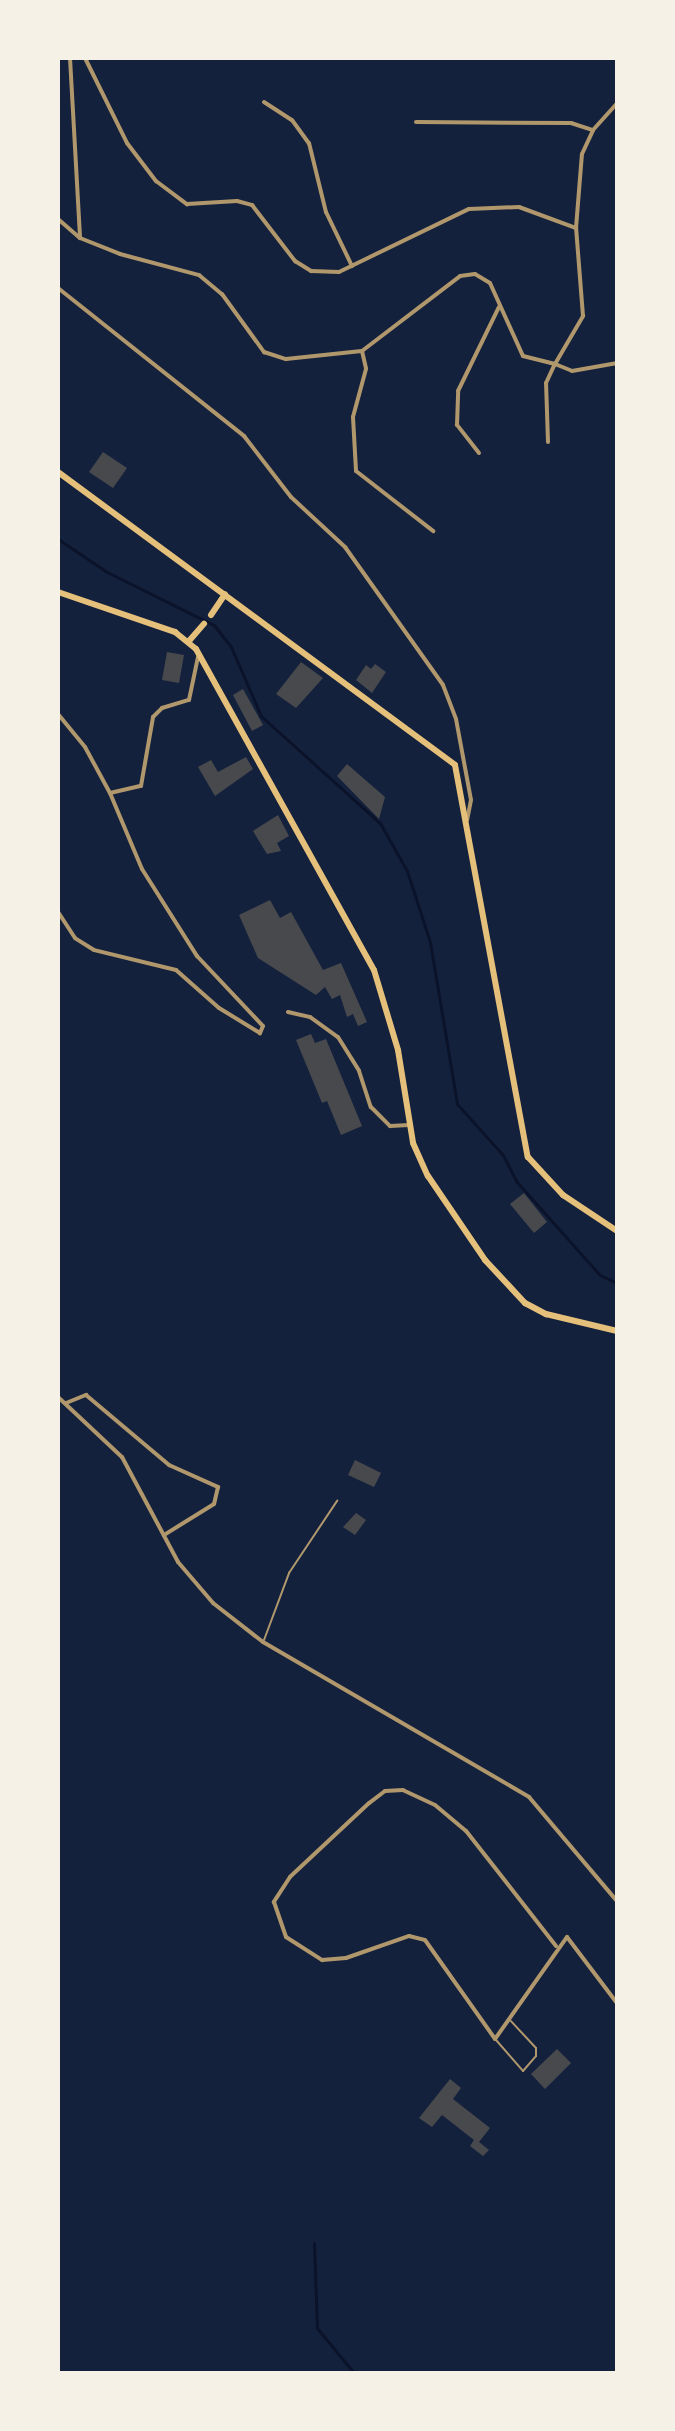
<!DOCTYPE html>
<html>
<head>
<meta charset="utf-8">
<style>
	body { margin:0 }
	#map { position:relative; width:675px; height:2431px; overflow:hidden; background:#14213d; font-family:Merriweather,serif }
	div>[style] { position:absolute }
	.stream>* { height:3px; margin:-1.5px; padding:0 1.5px; transform-origin:1.5px; border-radius:1.5px; background:#0b132b }
	.building>* { inset:0; background:#48494c }
	.service>* { height:2px; margin:-1px; padding:0 1px; transform-origin:1px; border-radius:1px; background:#b1986c }
	.minor>* { height:4px; margin:-2px; padding:0 2px; transform-origin:2px; border-radius:2px; background:#b1986c }
	.primary>* { height:6px; margin:-3px; padding:0 3px; transform-origin:3px; border-radius:3px; background:#e5c07b }
	span { translate:-50% -50%; white-space:nowrap; text-align:center; line-height:1.15; -webkit-text-stroke:7px #f6f1e7; paint-order:stroke }
	.frame { position:absolute; inset:0; border:60px solid #f6f1e7; pointer-events:none }
</style>
</head>
<body>
<div id="map">
	<div class="stream">
		<i style="left:58px;top:539px;width:59px;rotate:34deg"></i>
		<i style="left:107px;top:572px;width:119px;rotate:26.4deg"></i>
		<i style="left:214px;top:625px;width:28px;rotate:52deg"></i>
		<i style="left:231px;top:647px;width:75px;rotate:66.5deg"></i>
		<i style="left:261px;top:716px;width:160px;rotate:42deg"></i>
		<i style="left:380px;top:823px;width:55px;rotate:60.6deg"></i>
		<i style="left:407px;top:871px;width:75px;rotate:72.1deg"></i>
		<i style="left:430px;top:942px;width:164px;rotate:80.5deg"></i>
		<i style="left:457px;top:1104px;width:69px;rotate:48deg"></i>
		<i style="left:503px;top:1155px;width:30px;rotate:63deg"></i>
		<i style="left:517px;top:1182px;width:125px;rotate:48.3deg"></i>
		<i style="left:600px;top:1275px;width:19px;rotate:25deg"></i>
		<i style="left:314px;top:2243px;width:85px;rotate:88deg"></i>
		<i style="left:317px;top:2328px;width:58px;rotate:50.6deg"></i>
	</div>
	<div class="building">
		<i style="clip-path:polygon(103px 452px,127px 468px,113px 488px,89px 472px)"></i>
		<i style="clip-path:polygon(167px 652px,184px 655px,179px 683px,162px 680px)"></i>
		<i style="clip-path:polygon(301px 662px,323px 678px,296px 708px,276px 694px)"></i>
		<i style="clip-path:polygon(375px 664px,386px 672px,372px 693px,356px 680px,366px 665px,371px 669px)"></i>
		<i style="clip-path:polygon(243px 689px,263px 725px,252px 731px,233px 695px)"></i>
		<i style="clip-path:polygon(246px 757px,253px 769px,215px 796px,198px 767px,211px 760px,218px 772px)"></i>
		<i style="clip-path:polygon(347px 764px,385px 797px,379px 819px,337px 776px)"></i>
		<i style="clip-path:polygon(278px 815px,289px 836px,277px 843px,281px 851px,267px 854px,253px 831px)"></i>
		<i style="clip-path:polygon(270px 900px,280px 918px,291px 912px,323px 970px,341px 963px,367px 1022px,358px 1026px,353px 1014px,347px 1017px,340px 995px,332px 999px,325px 987px,316px 995px,258px 958px,239px 915px)"></i>
		<i style="clip-path:polygon(311px 1034px,315px 1043px,326px 1039px,362px 1126px,341px 1135px,327px 1101px,322px 1103px,296px 1040px)"></i>
		<i style="clip-path:polygon(524px 1193px,547px 1222px,534px 1233px,510px 1204px)"></i>
		<i style="clip-path:polygon(355px 1460px,381px 1473px,374px 1487px,348px 1475px)"></i>
		<i style="clip-path:polygon(356px 1513px,366px 1520px,355px 1535px,343px 1527px)"></i>
		<i style="clip-path:polygon(557px 2049px,571px 2063px,545px 2089px,531px 2074px)"></i>
		<i style="clip-path:polygon(450px 2079px,461px 2088px,453px 2099px,490px 2128px,479px 2142px,489px 2150px,483px 2156px,470px 2146px,474px 2140px,442px 2115px,432px 2127px,419px 2118px)"></i>
	</div>
	<div class="service">
		<i style="left:264px;top:1640px;width:72px;rotate:-69.5deg"></i>
		<i style="left:289px;top:1573px;width:87px;rotate:-56.3deg"></i>
		<i style="left:496px;top:2040px;width:41px;rotate:48.9deg"></i>
		<i style="left:523px;top:2071px;width:20px;rotate:-49deg"></i>
		<i style="left:536px;top:2056px;width:8px;rotate:-90deg"></i>
		<i style="left:536px;top:2048px;width:37px;rotate:-133deg"></i>
	</div>
	<div class="minor">
		<i style="left:70px;top:58px;width:180px;rotate:86.8deg"></i>
		<i style="left:85px;top:58px;width:95px;rotate:63.7deg"></i>
		<i style="left:127px;top:143px;width:48px;rotate:52.7deg"></i>
		<i style="left:156px;top:181px;width:39px;rotate:37deg"></i>
		<i style="left:187px;top:204px;width:50px;rotate:-3.4deg"></i>
		<i style="left:237px;top:201px;width:16px;rotate:15deg"></i>
		<i style="left:252px;top:205px;width:71px;rotate:52.5deg"></i>
		<i style="left:295px;top:261px;width:19px;rotate:32deg"></i>
		<i style="left:311px;top:271px;width:28px;rotate:2deg"></i>
		<i style="left:339px;top:272px;width:144px;rotate:-25.9deg"></i>
		<i style="left:469px;top:209px;width:50px;rotate:-2.3deg"></i>
		<i style="left:519px;top:207px;width:61px;rotate:20.2deg"></i>
		<i style="left:264px;top:102px;width:33px;rotate:33deg"></i>
		<i style="left:292px;top:120px;width:29px;rotate:54deg"></i>
		<i style="left:309px;top:143px;width:71px;rotate:76.2deg"></i>
		<i style="left:326px;top:212px;width:60px;rotate:64.3deg"></i>
		<i style="left:416px;top:122px;width:155px;rotate:0.4deg"></i>
		<i style="left:571px;top:123px;width:23px;rotate:18deg"></i>
		<i style="left:58px;top:219px;width:29px;rotate:41deg"></i>
		<i style="left:80px;top:238px;width:43px;rotate:21.8deg"></i>
		<i style="left:120px;top:254px;width:82px;rotate:14.9deg"></i>
		<i style="left:199px;top:275px;width:30px;rotate:40deg"></i>
		<i style="left:222px;top:294px;width:72px;rotate:54.1deg"></i>
		<i style="left:264px;top:352px;width:23px;rotate:18deg"></i>
		<i style="left:286px;top:359px;width:76px;rotate:-6deg"></i>
		<i style="left:58px;top:288px;width:238px;rotate:38.5deg"></i>
		<i style="left:244px;top:436px;width:77px;rotate:52.4deg"></i>
		<i style="left:291px;top:497px;width:74px;rotate:42.8deg"></i>
		<i style="left:345px;top:547px;width:169px;rotate:54.6deg"></i>
		<i style="left:443px;top:685px;width:36px;rotate:69deg"></i>
		<i style="left:456px;top:719px;width:82px;rotate:79.5deg"></i>
		<i style="left:471px;top:800px;width:20px;rotate:101deg"></i>
		<i style="left:362px;top:351px;width:123px;rotate:-37.4deg"></i>
		<i style="left:460px;top:276px;width:15px;rotate:-8deg"></i>
		<i style="left:475px;top:274px;width:17px;rotate:31deg"></i>
		<i style="left:490px;top:283px;width:80px;rotate:65.7deg"></i>
		<i style="left:523px;top:356px;width:33px;rotate:14deg"></i>
		<i style="left:555px;top:364px;width:56px;rotate:-59.7deg"></i>
		<i style="left:583px;top:316px;width:88px;rotate:-94.5deg"></i>
		<i style="left:576px;top:228px;width:74px;rotate:-85.4deg"></i>
		<i style="left:582px;top:154px;width:26px;rotate:-65deg"></i>
		<i style="left:593px;top:130px;width:36px;rotate:-48deg"></i>
		<i style="left:362px;top:351px;width:18px;rotate:77deg"></i>
		<i style="left:366px;top:369px;width:50px;rotate:105.2deg"></i>
		<i style="left:353px;top:417px;width:54px;rotate:86.8deg"></i>
		<i style="left:356px;top:471px;width:98px;rotate:37.9deg"></i>
		<i style="left:548px;top:442px;width:59px;rotate:-91.9deg"></i>
		<i style="left:546px;top:383px;width:21px;rotate:-65deg"></i>
		<i style="left:555px;top:364px;width:18px;rotate:22deg"></i>
		<i style="left:572px;top:371px;width:46px;rotate:-10.1deg"></i>
		<i style="left:479px;top:453px;width:36px;rotate:-128deg"></i>
		<i style="left:457px;top:425px;width:34px;rotate:-88deg"></i>
		<i style="left:458px;top:391px;width:93px;rotate:-64deg"></i>
		<i style="left:58px;top:714px;width:43px;rotate:50.7deg"></i>
		<i style="left:85px;top:747px;width:52px;rotate:61.5deg"></i>
		<i style="left:110px;top:793px;width:82px;rotate:67.2deg"></i>
		<i style="left:142px;top:869px;width:103px;rotate:57.7deg"></i>
		<i style="left:197px;top:956px;width:96px;rotate:46.7deg"></i>
		<i style="left:263px;top:1026px;width:8px;rotate:113deg"></i>
		<i style="left:260px;top:1033px;width:48px;rotate:-148.6deg"></i>
		<i style="left:219px;top:1008px;width:57px;rotate:-138.5deg"></i>
		<i style="left:176px;top:970px;width:84px;rotate:-166.3deg"></i>
		<i style="left:94px;top:950px;width:22px;rotate:-148deg"></i>
		<i style="left:75px;top:938px;width:31px;rotate:-123deg"></i>
		<i style="left:110px;top:793px;width:32px;rotate:-13deg"></i>
		<i style="left:141px;top:786px;width:70px;rotate:-80.1deg"></i>
		<i style="left:153px;top:717px;width:13px;rotate:-45deg"></i>
		<i style="left:162px;top:708px;width:28px;rotate:-17deg"></i>
		<i style="left:189px;top:700px;width:44px;rotate:-78.2deg"></i>
		<i style="left:288px;top:1012px;width:23px;rotate:13deg"></i>
		<i style="left:310px;top:1017px;width:34px;rotate:36deg"></i>
		<i style="left:338px;top:1037px;width:40px;rotate:58deg"></i>
		<i style="left:359px;top:1071px;width:38px;rotate:72deg"></i>
		<i style="left:371px;top:1107px;width:27px;rotate:45deg"></i>
		<i style="left:390px;top:1126px;width:19px;rotate:-3deg"></i>
		<i style="left:58px;top:1397px;width:88px;rotate:43.2deg"></i>
		<i style="left:122px;top:1457px;width:119px;rotate:61.9deg"></i>
		<i style="left:178px;top:1562px;width:54px;rotate:49.5deg"></i>
		<i style="left:213px;top:1603px;width:63px;rotate:38deg"></i>
		<i style="left:263px;top:1642px;width:308px;rotate:30.2deg"></i>
		<i style="left:529px;top:1797px;width:136px;rotate:49.8deg"></i>
		<i style="left:66px;top:1403px;width:22px;rotate:-22deg"></i>
		<i style="left:86px;top:1395px;width:109px;rotate:40.1deg"></i>
		<i style="left:169px;top:1465px;width:54px;rotate:24.2deg"></i>
		<i style="left:218px;top:1487px;width:17px;rotate:103deg"></i>
		<i style="left:214px;top:1504px;width:59px;rotate:148.2deg"></i>
		<i style="left:556px;top:1946px;width:146px;rotate:-128deg"></i>
		<i style="left:466px;top:1831px;width:40px;rotate:-140deg"></i>
		<i style="left:435px;top:1805px;width:35px;rotate:-155deg"></i>
		<i style="left:403px;top:1790px;width:18px;rotate:177deg"></i>
		<i style="left:385px;top:1791px;width:20px;rotate:143deg"></i>
		<i style="left:369px;top:1803px;width:108px;rotate:136.9deg"></i>
		<i style="left:290px;top:1877px;width:30px;rotate:123deg"></i>
		<i style="left:274px;top:1902px;width:37px;rotate:71deg"></i>
		<i style="left:286px;top:1937px;width:43px;rotate:32.6deg"></i>
		<i style="left:322px;top:1960px;width:24px;rotate:-5deg"></i>
		<i style="left:346px;top:1958px;width:67px;rotate:-19.2deg"></i>
		<i style="left:409px;top:1936px;width:16px;rotate:14deg"></i>
		<i style="left:425px;top:1940px;width:121px;rotate:54.7deg"></i>
		<i style="left:495px;top:2039px;width:125px;rotate:-54.8deg"></i>
		<i style="left:567px;top:1937px;width:83px;rotate:52.9deg"></i>
	</div>
	<div class="primary">
		<i style="left:58px;top:472px;width:493px;rotate:36.4deg"></i>
		<i style="left:455px;top:765px;width:399px;rotate:79.5deg"></i>
		<i style="left:528px;top:1157px;width:52px;rotate:47.4deg"></i>
		<i style="left:563px;top:1195px;width:65px;rotate:33.7deg"></i>
		<i style="left:58px;top:592px;width:124px;rotate:18.9deg"></i>
		<i style="left:175px;top:632px;width:27px;rotate:39deg"></i>
		<i style="left:196px;top:649px;width:367px;rotate:61deg"></i>
		<i style="left:374px;top:970px;width:84px;rotate:73.3deg"></i>
		<i style="left:398px;top:1050px;width:94px;rotate:80.8deg"></i>
		<i style="left:413px;top:1143px;width:36px;rotate:66deg"></i>
		<i style="left:428px;top:1176px;width:102px;rotate:55.8deg"></i>
		<i style="left:485px;top:1260px;width:59px;rotate:47.1deg"></i>
		<i style="left:525px;top:1303px;width:24px;rotate:28deg"></i>
		<i style="left:546px;top:1314px;width:73px;rotate:13.5deg"></i>
		<i style="left:211px;top:615px;width:25px;rotate:-56deg"></i>
		<i style="left:189px;top:641px;width:23px;rotate:-49deg"></i>
	</div>
	<div class="frame"></div>
</div>
</body>
</html>
